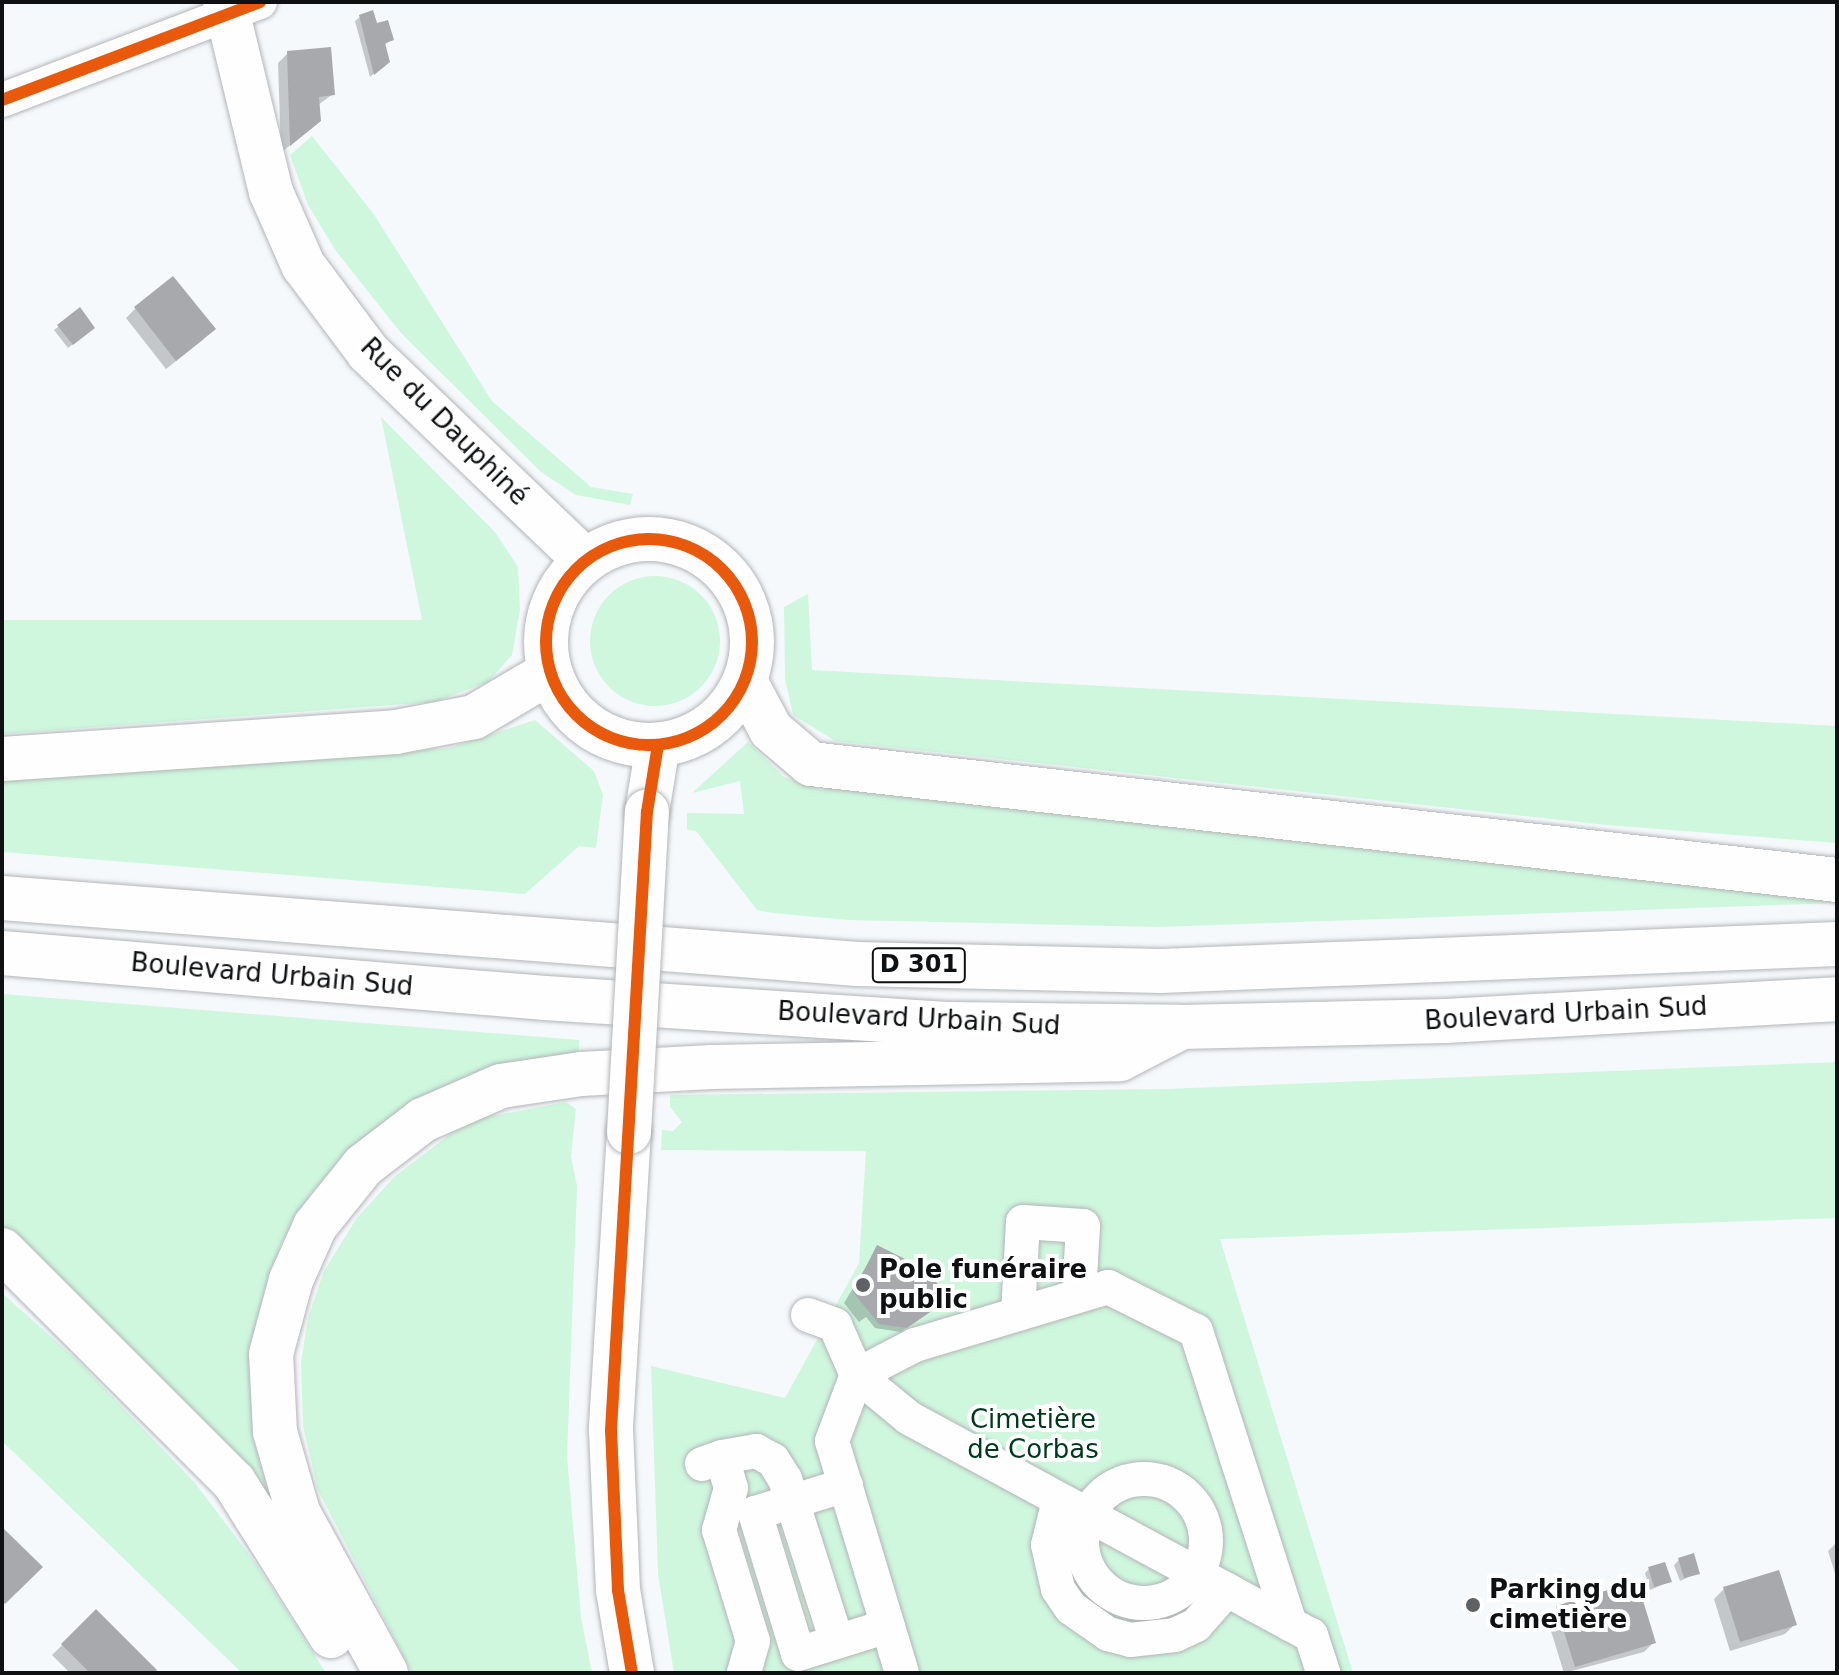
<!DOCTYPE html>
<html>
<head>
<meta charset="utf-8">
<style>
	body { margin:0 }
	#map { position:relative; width:1839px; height:1675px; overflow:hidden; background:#f6f9fc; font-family:"DejaVu Sans",sans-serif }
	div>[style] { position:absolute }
	.green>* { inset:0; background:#cef7de }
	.round { border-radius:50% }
	.shadow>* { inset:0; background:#0003 }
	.building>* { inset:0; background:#a7a9ac }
	.roads { filter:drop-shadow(0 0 2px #b3b5b7) drop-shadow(0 0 2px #b3b5b7) }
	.minor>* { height:34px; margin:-17px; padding:0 17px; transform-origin:17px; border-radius:17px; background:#fefeff }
	.minor>.ring { margin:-17px; padding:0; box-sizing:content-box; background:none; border:34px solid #fefeff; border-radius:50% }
	.major>* { height:44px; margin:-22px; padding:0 22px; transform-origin:22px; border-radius:22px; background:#fefeff }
	.major>.ring { margin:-22px; padding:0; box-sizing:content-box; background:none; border:44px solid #fefeff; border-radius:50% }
	.highway>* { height:44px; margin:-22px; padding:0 22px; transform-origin:22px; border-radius:22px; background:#fefeff }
	.bridges { filter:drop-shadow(0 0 2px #b3b5b7) drop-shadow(0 0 2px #b3b5b7) }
	.major-bridge>* { height:44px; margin:-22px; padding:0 22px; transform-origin:22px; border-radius:22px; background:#fefeff }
	.cycleway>* { height:12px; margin:-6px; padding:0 6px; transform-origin:6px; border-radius:6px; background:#e8590c }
	.cycleway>.ring { margin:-6px; padding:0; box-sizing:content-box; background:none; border:12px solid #e8590c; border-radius:50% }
	.dots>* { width:22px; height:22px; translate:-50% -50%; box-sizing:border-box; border:4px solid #fff; border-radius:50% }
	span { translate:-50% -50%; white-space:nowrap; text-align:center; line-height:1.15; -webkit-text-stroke:8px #fff; paint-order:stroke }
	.shield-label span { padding:2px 6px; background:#fff; border:2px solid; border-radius:6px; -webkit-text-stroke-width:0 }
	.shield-label { font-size:24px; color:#0e1012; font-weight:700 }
	.street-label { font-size:26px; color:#0e1012 }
	.poi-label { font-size:26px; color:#0e1012; font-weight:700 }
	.left { translate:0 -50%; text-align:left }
	.park-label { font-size:26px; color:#00381b }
	.frame { position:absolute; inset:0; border:4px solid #0e1012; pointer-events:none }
</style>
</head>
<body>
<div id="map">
	<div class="green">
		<i style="clip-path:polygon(312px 136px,373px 213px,492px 401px,591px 487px,633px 494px,630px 505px,576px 495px,541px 472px,401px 333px,336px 251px,308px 205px,290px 155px)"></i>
		<i style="clip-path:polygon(381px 417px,495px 532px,518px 567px,520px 610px,512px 655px,488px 682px,434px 702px,2px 734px,2px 620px,422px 620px)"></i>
		<i class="round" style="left:590px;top:576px;width:130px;height:130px"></i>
		<i style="clip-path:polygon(808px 594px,812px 670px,1837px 726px,1837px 843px,1607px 825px,835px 741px,793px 715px,785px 679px,784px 607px)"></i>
		<i style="clip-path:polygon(535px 720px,594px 771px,603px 795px,596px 848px,579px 846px,525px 894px,2px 852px,2px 779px,449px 748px)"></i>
		<i style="clip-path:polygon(748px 742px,784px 777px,823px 790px,826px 781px,1837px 893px,1837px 903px,1158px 927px,848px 920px,773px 913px,757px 910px,696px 831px,687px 830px,687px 813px,744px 814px,740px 781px,692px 793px)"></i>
		<i style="clip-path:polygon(2px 994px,579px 1040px,579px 1057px,355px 1145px,311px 1193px,281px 1244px,262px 1300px,254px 1354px,277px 1502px,272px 1509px,2px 1233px)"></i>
		<i style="clip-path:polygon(1837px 1062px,1837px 1218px,1220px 1239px,1353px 1673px,674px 1673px,658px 1574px,651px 1366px,785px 1398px,859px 1263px,866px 1151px,661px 1150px,662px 1130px,673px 1131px,682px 1122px,670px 1107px,670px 1095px,1165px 1089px)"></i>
		<i style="clip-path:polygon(566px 1102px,576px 1109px,571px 1156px,577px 1186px,567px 1456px,581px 1617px,592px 1673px,412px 1673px,318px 1490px,303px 1426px,301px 1362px,308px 1318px,324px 1271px,356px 1219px,394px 1177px,453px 1132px,486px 1117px)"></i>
		<i style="clip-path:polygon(2px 1293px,78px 1361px,195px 1483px,257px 1565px,326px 1673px,242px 1673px,2px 1441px)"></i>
	</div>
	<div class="shadow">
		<i style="clip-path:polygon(360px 17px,392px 40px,384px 45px,388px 61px,370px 77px,355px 21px)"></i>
		<i style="clip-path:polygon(288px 53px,333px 94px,318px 105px,319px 120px,281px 153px,278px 63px)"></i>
		<i style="clip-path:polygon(136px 308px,204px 339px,166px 369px,126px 318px)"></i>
		<i style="clip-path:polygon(59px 326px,88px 332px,68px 348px,54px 330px)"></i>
		<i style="clip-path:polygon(878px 1247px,947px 1299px,901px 1332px,875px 1328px,866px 1317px,859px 1322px,844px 1303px)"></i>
		<i style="clip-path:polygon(1837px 1542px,1837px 1580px,1828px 1551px)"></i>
		<i style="clip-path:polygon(1679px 1560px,1698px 1573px,1680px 1581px,1674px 1565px)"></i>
		<i style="clip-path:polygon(1649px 1569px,1669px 1582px,1650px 1590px,1645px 1573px)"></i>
		<i style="clip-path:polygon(1724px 1589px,1795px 1624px,1785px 1634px,1730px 1651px,1714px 1599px)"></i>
		<i style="clip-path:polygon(1557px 1608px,1654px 1642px,1644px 1652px,1564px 1673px,1547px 1618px)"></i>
		<i style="clip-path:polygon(96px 1612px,152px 1673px,70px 1673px,52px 1655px)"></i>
	</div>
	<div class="building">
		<i style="clip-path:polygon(373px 10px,377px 23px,388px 20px,394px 40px,385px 43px,390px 62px,374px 75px,359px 15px)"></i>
		<i style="clip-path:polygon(331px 47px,335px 95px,319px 97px,321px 121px,290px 146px,287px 51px)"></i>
		<i style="clip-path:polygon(173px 276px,216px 329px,176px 361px,134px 307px)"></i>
		<i style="clip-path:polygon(80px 307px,95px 328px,73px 345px,57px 325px)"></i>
		<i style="clip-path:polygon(877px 1245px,927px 1270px,949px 1299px,907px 1328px,879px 1324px,853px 1292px)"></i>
		<i style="clip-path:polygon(2px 1527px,43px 1567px,5px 1604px,2px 1601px)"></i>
		<i style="clip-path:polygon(1694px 1553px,1700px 1574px,1684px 1578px,1678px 1558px)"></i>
		<i style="clip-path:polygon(1665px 1562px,1672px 1582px,1654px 1587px,1648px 1567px)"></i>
		<i style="clip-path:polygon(1779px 1570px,1797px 1625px,1740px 1642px,1723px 1587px)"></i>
		<i style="clip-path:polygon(1637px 1581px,1656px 1643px,1575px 1667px,1556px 1606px)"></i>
		<i style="clip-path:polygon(96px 1609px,157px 1670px,155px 1673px,90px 1673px,61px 1644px)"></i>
	</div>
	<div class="roads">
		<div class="minor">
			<i style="left:2px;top:100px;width:276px;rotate:-20.8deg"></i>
			<i style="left:1018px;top:1314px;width:92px;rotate:-86.9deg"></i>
			<i style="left:1023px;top:1222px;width:60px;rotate:3.8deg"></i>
			<i style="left:1083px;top:1226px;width:69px;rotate:93.3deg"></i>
			<i style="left:808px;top:1315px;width:29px;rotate:20deg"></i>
			<i style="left:835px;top:1325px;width:55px;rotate:66.3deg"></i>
			<i style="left:857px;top:1375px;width:67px;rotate:39.6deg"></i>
			<i style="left:909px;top:1418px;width:457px;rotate:28.4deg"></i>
			<i style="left:1311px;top:1635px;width:40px;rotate:72deg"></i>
			<i style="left:722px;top:1457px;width:35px;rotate:-10deg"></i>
			<i style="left:756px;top:1451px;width:19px;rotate:28deg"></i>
			<i style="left:773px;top:1460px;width:22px;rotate:58deg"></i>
			<i style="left:785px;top:1479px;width:171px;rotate:72.3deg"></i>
			<i style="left:702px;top:1464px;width:21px;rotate:-19deg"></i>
			<i style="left:722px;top:1457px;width:32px;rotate:74deg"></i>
			<i style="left:731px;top:1488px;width:44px;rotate:105.9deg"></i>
			<i style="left:719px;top:1530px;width:116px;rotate:73deg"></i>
			<i style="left:753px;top:1641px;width:33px;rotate:106deg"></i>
			<i class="ring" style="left:1082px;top:1479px;width:90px;height:90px"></i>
			<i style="left:846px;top:1485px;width:95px;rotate:162.9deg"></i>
			<i style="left:755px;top:1513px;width:147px;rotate:73deg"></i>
			<i style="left:798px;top:1654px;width:94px;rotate:-17.3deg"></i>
			<i style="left:1059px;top:1500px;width:46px;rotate:103.7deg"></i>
			<i style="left:1048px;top:1545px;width:45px;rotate:77.2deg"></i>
			<i style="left:1058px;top:1589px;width:23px;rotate:56deg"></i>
			<i style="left:1071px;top:1608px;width:45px;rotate:35.1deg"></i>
			<i style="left:1108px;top:1634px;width:23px;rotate:15deg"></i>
			<i style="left:1130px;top:1640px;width:45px;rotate:-6.3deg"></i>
			<i style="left:1175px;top:1635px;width:23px;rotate:-25deg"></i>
			<i style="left:1196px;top:1625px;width:47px;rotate:-48.5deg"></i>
			<i style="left:902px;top:1673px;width:242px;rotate:-106.8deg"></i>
			<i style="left:832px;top:1441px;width:71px;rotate:-69.3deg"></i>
			<i style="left:857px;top:1375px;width:65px;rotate:-27.3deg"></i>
			<i style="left:915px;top:1345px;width:202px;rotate:-16.7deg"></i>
			<i style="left:1108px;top:1287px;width:98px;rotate:26.6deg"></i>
			<i style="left:1196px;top:1331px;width:308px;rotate:72.2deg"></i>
		</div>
		<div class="major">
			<i style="left:225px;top:2px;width:195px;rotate:76.4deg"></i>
			<i style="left:271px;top:192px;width:80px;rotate:66.3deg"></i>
			<i style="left:303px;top:265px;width:109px;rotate:53.2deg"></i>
			<i style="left:368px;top:352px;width:301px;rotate:43.8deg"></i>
			<i class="ring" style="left:546px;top:539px;width:162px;height:162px"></i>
			<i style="left:647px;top:812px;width:68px;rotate:-80.7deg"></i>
			<i style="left:629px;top:1132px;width:299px;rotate:93.5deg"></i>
			<i style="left:611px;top:1430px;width:160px;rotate:87.5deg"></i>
			<i style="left:618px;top:1590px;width:84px;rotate:80.4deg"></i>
		</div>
		<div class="highway">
			<i style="left:745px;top:681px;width:55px;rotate:62deg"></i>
			<i style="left:771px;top:730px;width:52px;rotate:40.4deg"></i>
			<i style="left:811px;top:764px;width:1033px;rotate:6.45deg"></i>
			<i style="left:2px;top:759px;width:395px;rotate:-3.9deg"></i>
			<i style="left:396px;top:732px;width:79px;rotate:-10.9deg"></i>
			<i style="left:474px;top:717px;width:88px;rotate:-30.6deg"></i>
			<i style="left:2px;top:898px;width:858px;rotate:4.41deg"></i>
			<i style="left:857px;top:964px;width:304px;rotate:1.3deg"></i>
			<i style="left:1161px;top:971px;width:677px;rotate:-2.29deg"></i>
			<i style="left:2px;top:953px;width:545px;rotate:4.74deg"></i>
			<i style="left:545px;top:998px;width:406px;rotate:3.7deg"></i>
			<i style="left:950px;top:1024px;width:230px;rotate:0.7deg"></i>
			<i style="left:1180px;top:1027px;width:266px;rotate:-1.3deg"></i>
			<i style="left:1446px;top:1021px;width:392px;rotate:-3.2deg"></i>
			<i style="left:2px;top:1250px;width:328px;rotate:45deg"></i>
			<i style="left:234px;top:1482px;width:182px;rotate:57.8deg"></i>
			<i style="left:386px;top:1673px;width:183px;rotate:-118.7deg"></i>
			<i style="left:298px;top:1512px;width:83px;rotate:-106deg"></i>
			<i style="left:275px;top:1432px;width:78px;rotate:-92.9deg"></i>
			<i style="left:271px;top:1354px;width:77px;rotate:-74.9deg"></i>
			<i style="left:291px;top:1280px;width:59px;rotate:-66deg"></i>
			<i style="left:315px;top:1226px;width:77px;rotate:-51.3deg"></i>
			<i style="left:363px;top:1166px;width:76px;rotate:-37.5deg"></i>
			<i style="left:423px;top:1120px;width:85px;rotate:-23.6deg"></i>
			<i style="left:501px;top:1086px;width:81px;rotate:-8.5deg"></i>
			<i style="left:581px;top:1074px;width:131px;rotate:-3.1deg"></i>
			<i style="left:712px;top:1067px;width:408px;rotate:-1.1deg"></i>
			<i style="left:1120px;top:1059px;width:63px;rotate:-27.4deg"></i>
		</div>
	</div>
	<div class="bridges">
		<div class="major-bridge">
			<i style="left:629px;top:1132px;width:321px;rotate:-86.8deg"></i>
		</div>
	</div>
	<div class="cycleway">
		<i style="left:2px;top:100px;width:276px;rotate:-20.8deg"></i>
		<i class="ring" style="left:546px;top:539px;width:194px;height:194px"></i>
		<i style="left:632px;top:1673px;width:84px;rotate:-99.6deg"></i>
		<i style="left:618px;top:1590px;width:160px;rotate:-92.5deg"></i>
		<i style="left:611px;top:1430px;width:619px;rotate:-86.67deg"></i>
		<i style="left:647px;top:812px;width:68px;rotate:-80.7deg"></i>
	</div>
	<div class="dots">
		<i style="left:863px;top:1285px;background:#5f6264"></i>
		<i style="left:1473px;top:1605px;background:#5f6264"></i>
	</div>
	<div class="shield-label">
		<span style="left:919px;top:965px">D 301</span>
	</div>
	<div class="street-label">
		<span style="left:444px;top:422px;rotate:45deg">Rue du Dauphiné</span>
		<span style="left:272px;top:975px;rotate:5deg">Boulevard Urbain Sud</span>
		<span style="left:1566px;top:1014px;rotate:-3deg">Boulevard Urbain Sud</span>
		<span style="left:919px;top:1019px;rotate:3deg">Boulevard Urbain Sud</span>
	</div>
	<div class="poi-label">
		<span class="left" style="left:879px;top:1285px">Pole funéraire<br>public</span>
		<span class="left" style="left:1489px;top:1605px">Parking du<br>cimetière</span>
	</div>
	<div class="park-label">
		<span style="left:1033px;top:1435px">Cimetière<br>de Corbas</span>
	</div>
	<div class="frame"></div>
</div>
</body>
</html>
